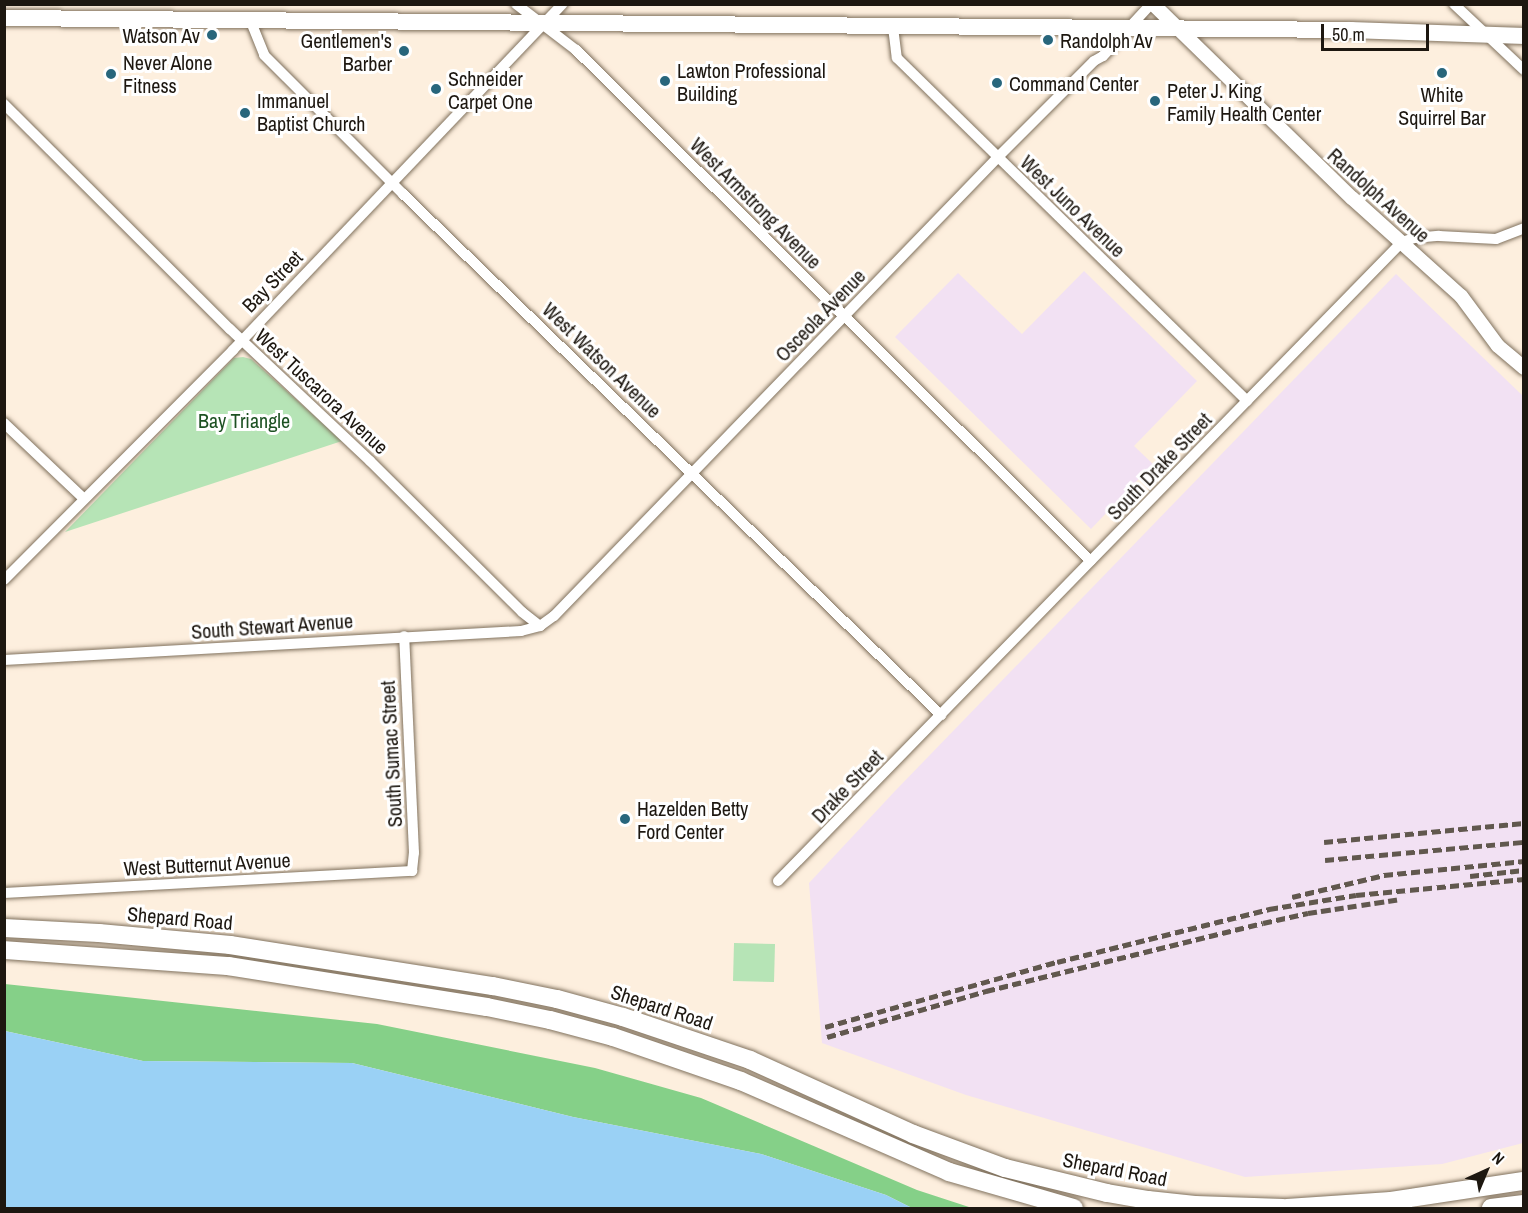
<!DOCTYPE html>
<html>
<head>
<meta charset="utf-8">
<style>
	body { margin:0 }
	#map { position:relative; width:1528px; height:1213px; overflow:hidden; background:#fdefde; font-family:"Archivo Narrow",sans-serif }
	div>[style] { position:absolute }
	.industrial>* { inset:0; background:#f2e1f3 }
	.green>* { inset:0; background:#b6e4b6 }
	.forest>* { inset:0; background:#85d088 }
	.water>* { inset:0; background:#9ad1f5 }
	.roads { filter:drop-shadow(0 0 2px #80715d) drop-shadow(0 0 2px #80715d) }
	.minor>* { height:10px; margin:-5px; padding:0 5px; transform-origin:5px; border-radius:5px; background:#fff }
	.tertiary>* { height:14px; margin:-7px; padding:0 7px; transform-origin:7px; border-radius:7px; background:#fff }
	.secondary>* { height:16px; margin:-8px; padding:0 8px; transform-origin:8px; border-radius:8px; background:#fff }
	.trunk>* { height:18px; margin:-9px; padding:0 9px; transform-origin:9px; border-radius:9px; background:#fff }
	.rail>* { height:4.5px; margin-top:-2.25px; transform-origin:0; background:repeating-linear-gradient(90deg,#61584e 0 9px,transparent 0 13.5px) }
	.dots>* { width:16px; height:16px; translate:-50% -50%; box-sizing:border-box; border:3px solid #fff; border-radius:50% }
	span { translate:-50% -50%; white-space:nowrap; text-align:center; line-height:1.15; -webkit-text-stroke:6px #fff; paint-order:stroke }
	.poi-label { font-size:20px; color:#1d1710 }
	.right { translate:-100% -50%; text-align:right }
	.left { translate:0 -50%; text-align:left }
	.street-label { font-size:20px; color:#1d1710 }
	.park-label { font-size:20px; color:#1d5122 }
	.frame { position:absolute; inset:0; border:6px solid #1d1710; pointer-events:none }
	.north { position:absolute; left:1456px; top:1141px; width:60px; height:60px; -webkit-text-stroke:4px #fff; paint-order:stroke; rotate:44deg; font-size:16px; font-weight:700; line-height:24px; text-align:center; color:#1d1710 }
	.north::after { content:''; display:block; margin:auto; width:21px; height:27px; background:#1d1710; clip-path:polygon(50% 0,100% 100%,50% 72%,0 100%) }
	.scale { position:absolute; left:1321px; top:24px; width:108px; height:27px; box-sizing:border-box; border:3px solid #1d1710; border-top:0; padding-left:8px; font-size:18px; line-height:21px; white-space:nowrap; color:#1d1710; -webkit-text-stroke:4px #fff; paint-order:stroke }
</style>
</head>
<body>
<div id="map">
	<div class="industrial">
		<i style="clip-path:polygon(1084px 271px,1197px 381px,1134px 446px,1153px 464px,1091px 529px,895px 337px,958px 273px,1022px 334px)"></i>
		<i style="clip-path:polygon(1396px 274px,1523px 396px,1523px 1143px,1442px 1164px,1245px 1177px,966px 1095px,822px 1043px,809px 883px,895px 791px)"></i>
	</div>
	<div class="green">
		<i style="clip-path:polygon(243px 357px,251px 359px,342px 441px,65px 532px,234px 358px)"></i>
		<i style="clip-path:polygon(734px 943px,775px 944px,774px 982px,733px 981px)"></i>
	</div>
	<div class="forest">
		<i style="clip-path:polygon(5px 984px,377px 1024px,595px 1068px,701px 1098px,917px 1190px,972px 1208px,912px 1208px,886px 1195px,761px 1154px,573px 1117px,352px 1063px,143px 1061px,5px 1031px)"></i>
	</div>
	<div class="water">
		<i style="clip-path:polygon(5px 1031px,143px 1061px,352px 1063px,573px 1117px,761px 1154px,886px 1195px,912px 1208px,5px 1208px)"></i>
	</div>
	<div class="roads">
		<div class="minor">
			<i style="left:516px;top:4px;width:76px;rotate:37.5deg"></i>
			<i style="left:576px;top:50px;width:725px;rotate:44.78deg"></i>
			<i style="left:1454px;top:4px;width:96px;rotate:43.3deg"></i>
			<i style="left:251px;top:22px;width:35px;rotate:68deg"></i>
			<i style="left:264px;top:55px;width:197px;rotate:45deg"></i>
			<i style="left:403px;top:194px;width:749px;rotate:44.08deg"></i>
			<i style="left:893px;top:27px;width:31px;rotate:83deg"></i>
			<i style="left:897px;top:58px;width:490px;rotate:44.4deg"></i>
			<i style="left:4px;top:104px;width:319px;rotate:44.9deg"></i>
			<i style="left:230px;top:329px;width:192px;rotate:43.3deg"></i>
			<i style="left:370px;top:461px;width:214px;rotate:44.8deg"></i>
			<i style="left:522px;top:612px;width:23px;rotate:38deg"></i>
			<i style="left:4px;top:423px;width:110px;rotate:43.5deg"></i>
			<i style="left:4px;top:580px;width:325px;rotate:-45.1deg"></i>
			<i style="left:233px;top:350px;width:478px;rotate:-46.4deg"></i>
			<i style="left:4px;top:660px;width:518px;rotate:-3.21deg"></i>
			<i style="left:521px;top:631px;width:20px;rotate:-15deg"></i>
			<i style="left:540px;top:626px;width:17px;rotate:-36deg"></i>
			<i style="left:554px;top:616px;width:637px;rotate:-45.95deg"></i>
			<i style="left:997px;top:158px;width:137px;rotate:-45deg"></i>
			<i style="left:1094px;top:61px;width:10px;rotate:-29deg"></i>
			<i style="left:1103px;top:56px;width:71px;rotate:-47.3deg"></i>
			<i style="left:778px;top:881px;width:893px;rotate:-45.68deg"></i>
			<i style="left:1402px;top:242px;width:13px;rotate:-18deg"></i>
			<i style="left:1414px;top:238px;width:25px;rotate:-5deg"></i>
			<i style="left:1439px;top:236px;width:57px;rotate:3deg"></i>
			<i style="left:1496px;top:239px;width:30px;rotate:-21deg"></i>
			<i style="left:4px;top:893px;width:409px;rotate:-3.1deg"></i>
			<i style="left:412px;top:871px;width:18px;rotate:-84deg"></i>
			<i style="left:414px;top:853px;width:217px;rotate:-92.6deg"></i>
		</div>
		<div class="tertiary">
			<i style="left:1153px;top:4px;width:278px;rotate:44.3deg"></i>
			<i style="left:1352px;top:198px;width:147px;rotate:42deg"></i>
			<i style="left:1461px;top:296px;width:62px;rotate:53.5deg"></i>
			<i style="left:1498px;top:346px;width:34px;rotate:40deg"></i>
		</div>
		<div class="secondary">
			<i style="left:4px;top:18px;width:1347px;rotate:0.51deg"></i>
			<i style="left:1351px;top:30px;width:173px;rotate:2deg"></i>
		</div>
		<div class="trunk">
			<i style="left:4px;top:928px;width:95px;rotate:3deg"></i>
			<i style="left:99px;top:933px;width:132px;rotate:5.2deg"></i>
			<i style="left:230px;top:945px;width:266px;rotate:8.9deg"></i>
			<i style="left:493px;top:986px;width:65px;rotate:11.5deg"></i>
			<i style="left:557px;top:999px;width:68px;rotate:15.3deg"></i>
			<i style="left:623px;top:1017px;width:134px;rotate:18.7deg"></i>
			<i style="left:750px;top:1060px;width:179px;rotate:24.4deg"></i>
			<i style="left:913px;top:1134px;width:98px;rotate:20.3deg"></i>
			<i style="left:1005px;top:1168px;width:105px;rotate:13.8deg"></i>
			<i style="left:1107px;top:1193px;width:42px;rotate:9.7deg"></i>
			<i style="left:1148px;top:1200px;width:47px;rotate:6.1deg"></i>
			<i style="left:1195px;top:1205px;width:88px;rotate:2deg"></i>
			<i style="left:4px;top:950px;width:225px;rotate:4.1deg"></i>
			<i style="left:228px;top:966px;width:262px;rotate:9deg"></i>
			<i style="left:487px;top:1007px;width:64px;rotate:11.7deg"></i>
			<i style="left:550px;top:1020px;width:65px;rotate:15.1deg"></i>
			<i style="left:613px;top:1037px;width:135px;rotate:19deg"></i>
			<i style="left:741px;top:1081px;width:227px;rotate:23.6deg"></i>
			<i style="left:949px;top:1172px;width:130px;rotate:16.1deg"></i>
			<i style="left:1287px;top:1208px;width:104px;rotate:-3.9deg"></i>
			<i style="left:1391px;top:1201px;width:134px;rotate:-8.6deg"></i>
			<i style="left:1491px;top:1208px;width:33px;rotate:-7deg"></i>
		</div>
	</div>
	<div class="rail">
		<i style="left:1324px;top:842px;width:201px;rotate:-5.4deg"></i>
		<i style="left:1325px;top:860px;width:200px;rotate:-5.2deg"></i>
		<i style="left:1470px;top:876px;width:54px;rotate:-6.3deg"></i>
		<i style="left:1292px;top:897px;width:95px;rotate:-13.4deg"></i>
		<i style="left:1384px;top:875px;width:141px;rotate:-5.7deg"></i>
		<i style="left:825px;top:1027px;width:241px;rotate:-15.7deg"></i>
		<i style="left:1057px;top:962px;width:219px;rotate:-14deg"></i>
		<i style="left:1269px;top:909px;width:88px;rotate:-9.1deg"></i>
		<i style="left:1356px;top:895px;width:169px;rotate:-5.4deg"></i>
		<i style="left:827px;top:1037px;width:166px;rotate:-16.1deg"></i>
		<i style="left:986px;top:991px;width:285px;rotate:-13.8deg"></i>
		<i style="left:1263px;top:923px;width:46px;rotate:-12.5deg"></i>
		<i style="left:1308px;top:913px;width:94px;rotate:-8.6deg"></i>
	</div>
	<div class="dots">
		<i style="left:212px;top:35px;background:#28667c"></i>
		<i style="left:1048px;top:40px;background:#28667c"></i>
		<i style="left:404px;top:51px;background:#28667c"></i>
		<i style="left:1442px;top:73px;background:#28667c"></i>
		<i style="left:111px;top:74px;background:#28667c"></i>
		<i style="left:665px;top:81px;background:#28667c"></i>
		<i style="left:997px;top:83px;background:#28667c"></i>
		<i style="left:436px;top:89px;background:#28667c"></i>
		<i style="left:1155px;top:101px;background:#28667c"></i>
		<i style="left:245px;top:113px;background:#28667c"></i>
		<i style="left:625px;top:819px;background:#28667c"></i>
	</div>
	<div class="poi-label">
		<span class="right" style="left:200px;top:35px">Watson Av</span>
		<span class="right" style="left:392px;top:52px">Gentlemen's<br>Barber</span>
		<span class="left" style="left:1060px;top:40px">Randolph Av</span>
		<span class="left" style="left:123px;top:74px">Never Alone<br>Fitness</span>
		<span class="left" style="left:677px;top:82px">Lawton Professional<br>Building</span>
		<span class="left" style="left:448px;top:90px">Schneider<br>Carpet One</span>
		<span class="left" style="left:1009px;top:83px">Command Center</span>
		<span class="left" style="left:1167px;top:102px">Peter J. King<br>Family Health Center</span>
		<span style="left:1442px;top:106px">White<br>Squirrel Bar</span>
		<span class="left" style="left:257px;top:112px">Immanuel<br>Baptist Church</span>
		<span class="left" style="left:637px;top:820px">Hazelden Betty<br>Ford Center</span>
	</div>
	<div class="street-label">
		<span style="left:1379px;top:195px;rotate:42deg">Randolph Avenue</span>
		<span style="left:756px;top:203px;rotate:45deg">West Armstrong Avenue</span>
		<span style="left:1073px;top:206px;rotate:44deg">West Juno Avenue</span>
		<span style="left:272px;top:281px;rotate:-46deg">Bay Street</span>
		<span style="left:820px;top:315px;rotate:-46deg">Osceola Avenue</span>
		<span style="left:602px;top:360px;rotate:44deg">West Watson Avenue</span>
		<span style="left:322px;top:391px;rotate:43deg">West Tuscarora Avenue</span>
		<span style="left:1159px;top:466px;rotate:-46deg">South Drake Street</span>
		<span style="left:272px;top:626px;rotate:-4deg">South Stewart Avenue</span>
		<span style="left:391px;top:754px;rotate:-93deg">South Sumac Street</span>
		<span style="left:847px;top:786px;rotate:-46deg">Drake Street</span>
		<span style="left:207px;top:864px;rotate:-3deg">West Butternut Avenue</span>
		<span style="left:180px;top:918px;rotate:5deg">Shepard Road</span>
		<span style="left:662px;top:1007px;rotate:18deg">Shepard Road</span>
		<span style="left:1115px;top:1169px;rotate:11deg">Shepard Road</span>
	</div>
	<div class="park-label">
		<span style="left:244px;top:420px">Bay Triangle</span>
	</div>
	<div class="frame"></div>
	<div class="north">N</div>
	<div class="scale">50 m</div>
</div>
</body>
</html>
